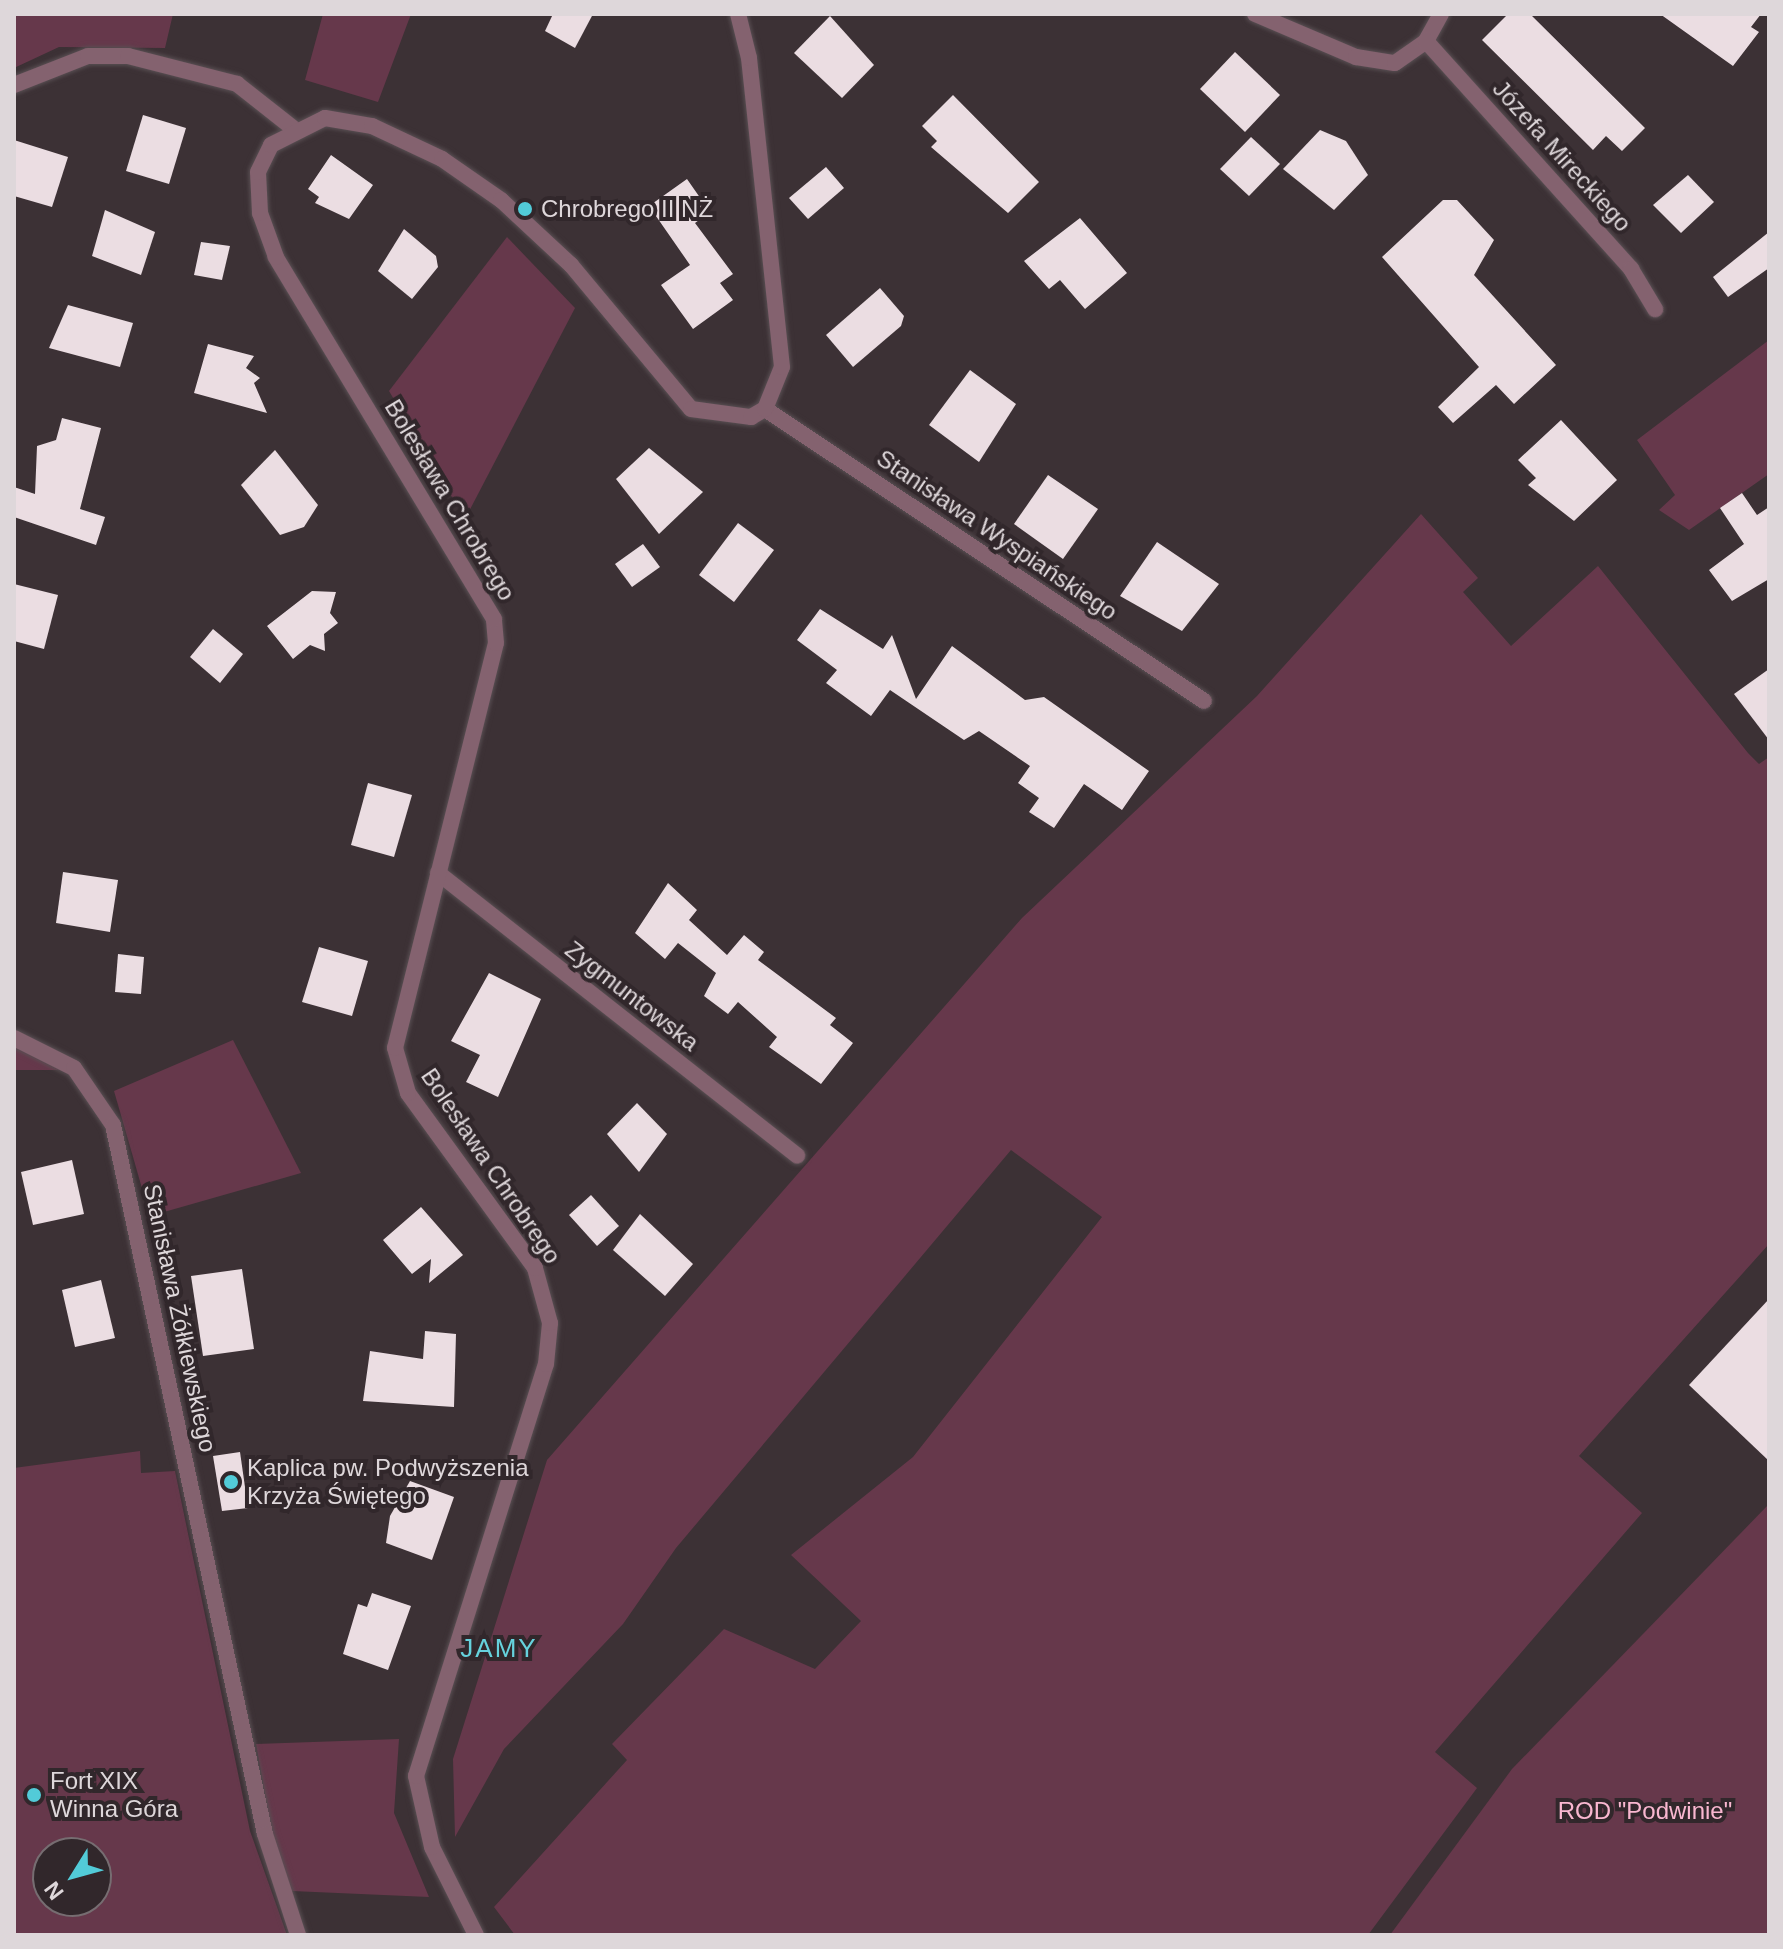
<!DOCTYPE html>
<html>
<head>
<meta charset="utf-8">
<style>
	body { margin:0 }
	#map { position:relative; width:1783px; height:1949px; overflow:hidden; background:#3c3135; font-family:Arial,sans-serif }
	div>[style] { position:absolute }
	.green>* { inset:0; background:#66384b }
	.building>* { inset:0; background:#ebdde2 }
	.roads { filter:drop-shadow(0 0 2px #594f53) drop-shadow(0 0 2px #594f53) }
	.street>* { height:16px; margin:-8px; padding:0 8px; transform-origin:8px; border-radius:8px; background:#84626f }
	.dots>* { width:22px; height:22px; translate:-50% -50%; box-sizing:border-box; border:4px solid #31272b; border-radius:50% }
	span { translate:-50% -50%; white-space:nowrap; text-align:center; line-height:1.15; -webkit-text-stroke:8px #31272b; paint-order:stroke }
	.street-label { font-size:24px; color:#ded7da }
	.poi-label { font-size:24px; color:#ded7da }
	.left { translate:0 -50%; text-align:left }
	.park-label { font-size:24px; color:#f9b7d0 }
	.neighbourhood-label { font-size:26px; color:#66d2dd; letter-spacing:2px }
	.frame { position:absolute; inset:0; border:16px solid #ded7da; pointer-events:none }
	.north { position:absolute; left:32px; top:1837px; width:80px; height:80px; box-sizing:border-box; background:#31272b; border:2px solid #766d71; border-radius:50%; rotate:233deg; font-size:22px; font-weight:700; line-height:32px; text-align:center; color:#ded7da }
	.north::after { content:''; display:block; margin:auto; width:28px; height:36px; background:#52cbd8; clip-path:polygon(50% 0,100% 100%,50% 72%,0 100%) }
</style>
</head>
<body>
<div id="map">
	<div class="green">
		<i style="clip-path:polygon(14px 14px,173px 14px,165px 48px,59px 47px,14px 68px)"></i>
		<i style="clip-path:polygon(323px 14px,411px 14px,378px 102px,305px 80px)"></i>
		<i style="clip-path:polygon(507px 237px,575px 308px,465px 519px,389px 391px)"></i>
		<i style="clip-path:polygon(1769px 340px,1769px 474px,1689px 530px,1659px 510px,1675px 495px,1637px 440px)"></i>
		<i style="clip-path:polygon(1421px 514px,1478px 578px,1463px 592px,1511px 646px,1598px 566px,1748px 753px,1759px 764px,1769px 757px,1769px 1244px,1579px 1456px,1642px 1513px,1435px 1752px,1477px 1788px,1368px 1935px,515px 1935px,494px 1907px,627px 1760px,612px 1744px,724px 1629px,815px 1669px,861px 1621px,791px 1555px,913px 1457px,1102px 1217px,1011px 1150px,676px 1548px,623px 1624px,504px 1749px,455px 1837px,453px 1759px,547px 1460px,1022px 918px,1257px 696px)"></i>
		<i style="clip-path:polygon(233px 1040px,301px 1173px,150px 1216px,114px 1091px)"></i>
		<i style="clip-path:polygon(14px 1044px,64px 1070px,14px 1070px)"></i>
		<i style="clip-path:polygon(evenodd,140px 1451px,141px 1473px,175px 1471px,250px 1831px,287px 1935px,14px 1935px,14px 1468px,140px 1451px,48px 1853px,96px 1853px,96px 1901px,48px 1901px,48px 1853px)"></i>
		<i style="clip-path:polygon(1769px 1504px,1769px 1935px,1390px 1935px,1512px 1769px)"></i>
		<i style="clip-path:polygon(399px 1739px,394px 1813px,429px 1897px,292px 1891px,275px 1849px,256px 1744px)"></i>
	</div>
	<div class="building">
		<i style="clip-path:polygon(553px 14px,593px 14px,575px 48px,545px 31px)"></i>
		<i style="clip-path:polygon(1508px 14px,1530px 14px,1645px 128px,1622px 151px,1606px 136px,1593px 150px,1482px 40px)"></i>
		<i style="clip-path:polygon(1660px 14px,1761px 14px,1751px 27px,1759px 32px,1733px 66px)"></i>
		<i style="clip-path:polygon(830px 16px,874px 65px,842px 98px,794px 53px)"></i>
		<i style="clip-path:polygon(1235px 52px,1280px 95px,1245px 132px,1200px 89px)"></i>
		<i style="clip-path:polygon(953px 95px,1039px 182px,1008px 213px,931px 147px,937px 141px,922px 126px)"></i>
		<i style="clip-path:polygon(143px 115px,186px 128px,169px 184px,126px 171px)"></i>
		<i style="clip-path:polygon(1320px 130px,1346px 141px,1368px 175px,1334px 210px,1283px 169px)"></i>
		<i style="clip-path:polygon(1251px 137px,1280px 164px,1249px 196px,1220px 169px)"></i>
		<i style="clip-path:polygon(14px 140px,68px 157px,52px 207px,14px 196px)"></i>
		<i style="clip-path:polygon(331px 155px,373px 185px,349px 219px,315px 203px,319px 197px,308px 189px)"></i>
		<i style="clip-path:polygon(826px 167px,844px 188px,808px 219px,789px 198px)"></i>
		<i style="clip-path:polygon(1688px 175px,1714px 202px,1681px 233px,1653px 205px)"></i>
		<i style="clip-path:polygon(687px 179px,710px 212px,695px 223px,733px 274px,720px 283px,733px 300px,693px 329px,661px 285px,690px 265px,649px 206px)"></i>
		<i style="clip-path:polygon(1443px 200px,1457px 200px,1494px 240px,1474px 275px,1556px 365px,1514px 404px,1496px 385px,1453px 423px,1438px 407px,1479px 367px,1382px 257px)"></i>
		<i style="clip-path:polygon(105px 210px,155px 232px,141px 275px,92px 256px)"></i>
		<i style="clip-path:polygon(1080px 218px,1127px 273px,1085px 309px,1060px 280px,1049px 289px,1024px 261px)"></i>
		<i style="clip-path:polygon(404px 229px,436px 256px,438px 267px,412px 299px,378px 271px)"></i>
		<i style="clip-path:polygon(1769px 232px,1769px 268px,1728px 297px,1713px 277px)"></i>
		<i style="clip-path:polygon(201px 242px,230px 246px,222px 280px,194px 275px)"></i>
		<i style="clip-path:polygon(880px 288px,904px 316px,901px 326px,853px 367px,826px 335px)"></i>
		<i style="clip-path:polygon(68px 305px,133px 323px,120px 367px,49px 348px)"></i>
		<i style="clip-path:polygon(208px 344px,254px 356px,246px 368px,260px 378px,254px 383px,267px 413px,194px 393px)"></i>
		<i style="clip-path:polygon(970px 370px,1016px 404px,979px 462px,929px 425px)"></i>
		<i style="clip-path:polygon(62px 418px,101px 428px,80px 509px,105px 517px,96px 545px,14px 517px,14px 487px,35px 494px,37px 446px,56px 440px)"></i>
		<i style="clip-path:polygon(1561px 420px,1617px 480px,1574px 521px,1528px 485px,1536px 478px,1518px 460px)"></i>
		<i style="clip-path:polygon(649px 448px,703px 492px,659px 534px,616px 479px)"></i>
		<i style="clip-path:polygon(275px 450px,318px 505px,304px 527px,280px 535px,241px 485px)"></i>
		<i style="clip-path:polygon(1048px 475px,1098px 509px,1063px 559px,1014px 524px)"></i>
		<i style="clip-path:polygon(1742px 493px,1757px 515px,1769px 507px,1769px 579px,1732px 601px,1709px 570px,1744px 544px,1720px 508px)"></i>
		<i style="clip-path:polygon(738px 523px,774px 550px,734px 602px,699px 575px)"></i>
		<i style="clip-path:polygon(1157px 542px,1219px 584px,1182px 631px,1120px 596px)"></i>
		<i style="clip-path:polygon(643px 544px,660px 567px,632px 587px,615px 564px)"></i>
		<i style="clip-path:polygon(14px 584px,58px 595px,44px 649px,14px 641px)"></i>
		<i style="clip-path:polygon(312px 591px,336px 592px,330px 613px,338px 623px,324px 634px,325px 651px,310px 645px,293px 659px,267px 626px)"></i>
		<i style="clip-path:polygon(820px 609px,883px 649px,892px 635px,916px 699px,952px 646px,1025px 700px,1044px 697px,1149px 771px,1122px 810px,1084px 784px,1054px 828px,1029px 812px,1039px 798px,1018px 783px,1030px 766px,979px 731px,964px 740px,890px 690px,871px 716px,826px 683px,837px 670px,797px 640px)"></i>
		<i style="clip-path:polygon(213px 629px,243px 654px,220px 683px,190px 657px)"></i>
		<i style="clip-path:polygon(1769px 669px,1769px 740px,1734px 694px)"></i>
		<i style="clip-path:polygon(368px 783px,412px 795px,394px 857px,351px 845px)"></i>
		<i style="clip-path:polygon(63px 872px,118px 880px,110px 932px,56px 923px)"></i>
		<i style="clip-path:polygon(668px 883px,697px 910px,689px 920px,727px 955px,744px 935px,764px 952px,758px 960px,836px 1018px,830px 1025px,853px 1043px,821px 1084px,769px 1047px,777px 1037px,738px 1002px,728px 1014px,704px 996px,716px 973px,678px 943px,665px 959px,635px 933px)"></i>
		<i style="clip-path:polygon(319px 947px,368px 961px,352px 1016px,302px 1002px)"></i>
		<i style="clip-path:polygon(118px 954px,144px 957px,141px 994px,115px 992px)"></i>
		<i style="clip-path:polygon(489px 973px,541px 999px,498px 1097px,466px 1082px,480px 1055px,451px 1041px)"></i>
		<i style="clip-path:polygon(637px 1103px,667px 1134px,639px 1172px,607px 1134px)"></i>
		<i style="clip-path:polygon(72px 1160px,84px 1214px,33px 1225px,21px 1172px)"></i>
		<i style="clip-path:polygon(591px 1195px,619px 1226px,597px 1246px,569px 1215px)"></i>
		<i style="clip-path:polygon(421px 1207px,463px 1255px,429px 1283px,431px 1259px,412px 1274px,383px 1240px)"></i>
		<i style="clip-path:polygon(640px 1214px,693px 1264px,665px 1296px,613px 1250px)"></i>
		<i style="clip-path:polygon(242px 1269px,254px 1349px,203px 1356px,191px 1276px)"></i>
		<i style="clip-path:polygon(101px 1280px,115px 1338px,75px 1347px,62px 1290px)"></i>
		<i style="clip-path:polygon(1769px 1299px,1769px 1461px,1689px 1385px)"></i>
		<i style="clip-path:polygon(425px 1331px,456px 1334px,454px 1407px,363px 1401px,370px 1351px,423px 1359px)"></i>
		<i style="clip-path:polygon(240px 1452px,248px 1508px,222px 1511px,213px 1456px)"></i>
		<i style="clip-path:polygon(410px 1481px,454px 1497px,432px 1560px,386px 1543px,390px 1516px)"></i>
		<i style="clip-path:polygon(372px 1593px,411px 1606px,388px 1670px,343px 1654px,358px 1604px,367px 1607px)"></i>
	</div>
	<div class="roads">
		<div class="street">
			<i style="left:1255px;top:14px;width:110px;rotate:23.1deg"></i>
			<i style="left:1356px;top:57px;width:39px;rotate:9deg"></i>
			<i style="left:1395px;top:63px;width:38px;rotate:-35deg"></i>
			<i style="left:1426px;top:41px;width:31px;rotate:-61deg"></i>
			<i style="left:1426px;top:41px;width:307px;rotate:48deg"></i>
			<i style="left:1631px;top:269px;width:47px;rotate:59deg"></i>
			<i style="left:14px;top:85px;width:79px;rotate:-21.4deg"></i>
			<i style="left:88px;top:56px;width:40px"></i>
			<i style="left:128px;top:56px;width:113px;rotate:14.4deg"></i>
			<i style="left:237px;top:84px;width:71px;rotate:38.2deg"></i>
			<i style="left:765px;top:409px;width:527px;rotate:33.63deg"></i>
			<i style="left:438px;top:873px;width:457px;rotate:38.2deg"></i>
			<i style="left:14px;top:1038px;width:67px;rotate:26.6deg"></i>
			<i style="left:74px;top:1068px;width:69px;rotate:55.6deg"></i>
			<i style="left:113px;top:1125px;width:725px;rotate:77.9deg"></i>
			<i style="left:265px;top:1834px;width:106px;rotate:71.9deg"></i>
			<i style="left:476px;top:1935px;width:98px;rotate:-116.6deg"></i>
			<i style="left:432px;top:1847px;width:73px;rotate:-102.7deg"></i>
			<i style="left:416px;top:1776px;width:432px;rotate:-72.5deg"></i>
			<i style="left:546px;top:1364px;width:41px;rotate:-84.4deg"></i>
			<i style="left:550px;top:1323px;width:57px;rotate:-105.3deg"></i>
			<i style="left:535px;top:1268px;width:216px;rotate:-126deg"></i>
			<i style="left:408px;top:1093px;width:47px;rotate:-106.1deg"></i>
			<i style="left:395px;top:1048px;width:417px;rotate:-76deg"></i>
			<i style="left:496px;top:643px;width:24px;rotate:-95deg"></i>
			<i style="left:494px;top:619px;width:423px;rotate:-121.1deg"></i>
			<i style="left:276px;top:257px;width:47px;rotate:-110deg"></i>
			<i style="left:260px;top:213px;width:41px;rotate:-92.8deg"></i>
			<i style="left:258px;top:172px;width:30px;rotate:-64deg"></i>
			<i style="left:271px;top:145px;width:60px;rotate:-26.6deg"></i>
			<i style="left:325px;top:118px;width:48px;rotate:9.7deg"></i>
			<i style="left:372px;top:126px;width:77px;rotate:25.2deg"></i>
			<i style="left:442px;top:159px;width:72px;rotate:34.8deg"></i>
			<i style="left:501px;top:200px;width:96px;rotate:42.9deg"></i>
			<i style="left:571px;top:265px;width:187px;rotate:50.2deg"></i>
			<i style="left:691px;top:409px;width:61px;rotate:7.6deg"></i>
			<i style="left:751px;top:417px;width:16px;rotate:-30deg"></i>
			<i style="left:765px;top:409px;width:45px;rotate:-68deg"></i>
			<i style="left:782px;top:367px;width:311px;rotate:-96.1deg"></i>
			<i style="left:749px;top:58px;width:45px;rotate:-104deg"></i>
		</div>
	</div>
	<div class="dots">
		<i style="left:525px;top:209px;background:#52cbd8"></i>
		<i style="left:231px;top:1482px;background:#52cbd8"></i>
		<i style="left:34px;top:1795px;background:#52cbd8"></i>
	</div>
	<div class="street-label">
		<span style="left:1562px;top:156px;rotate:48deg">Józefa Mireckiego</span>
		<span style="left:450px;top:500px;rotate:59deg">Bolesława Chrobrego</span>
		<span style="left:997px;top:535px;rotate:34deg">Stanisława Wyspiańskiego</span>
		<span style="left:632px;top:996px;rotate:38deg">Zygmuntowska</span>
		<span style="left:491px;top:1166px;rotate:56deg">Bolesława Chrobrego</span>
		<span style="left:180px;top:1318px;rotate:78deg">Stanisława Żółkiewskiego</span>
	</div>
	<div class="poi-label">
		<span class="left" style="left:541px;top:209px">Chrobrego II NŻ</span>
		<span class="left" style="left:247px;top:1482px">Kaplica pw. Podwyższenia<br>Krzyża Świętego</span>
		<span class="left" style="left:50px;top:1795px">Fort XIX<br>Winna Góra</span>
	</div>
	<div class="park-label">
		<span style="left:1645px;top:1811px">ROD "Podwinie"</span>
	</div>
	<div class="neighbourhood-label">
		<span style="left:499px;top:1649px">JAMY</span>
	</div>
	<div class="frame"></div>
	<div class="north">N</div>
</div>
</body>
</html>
